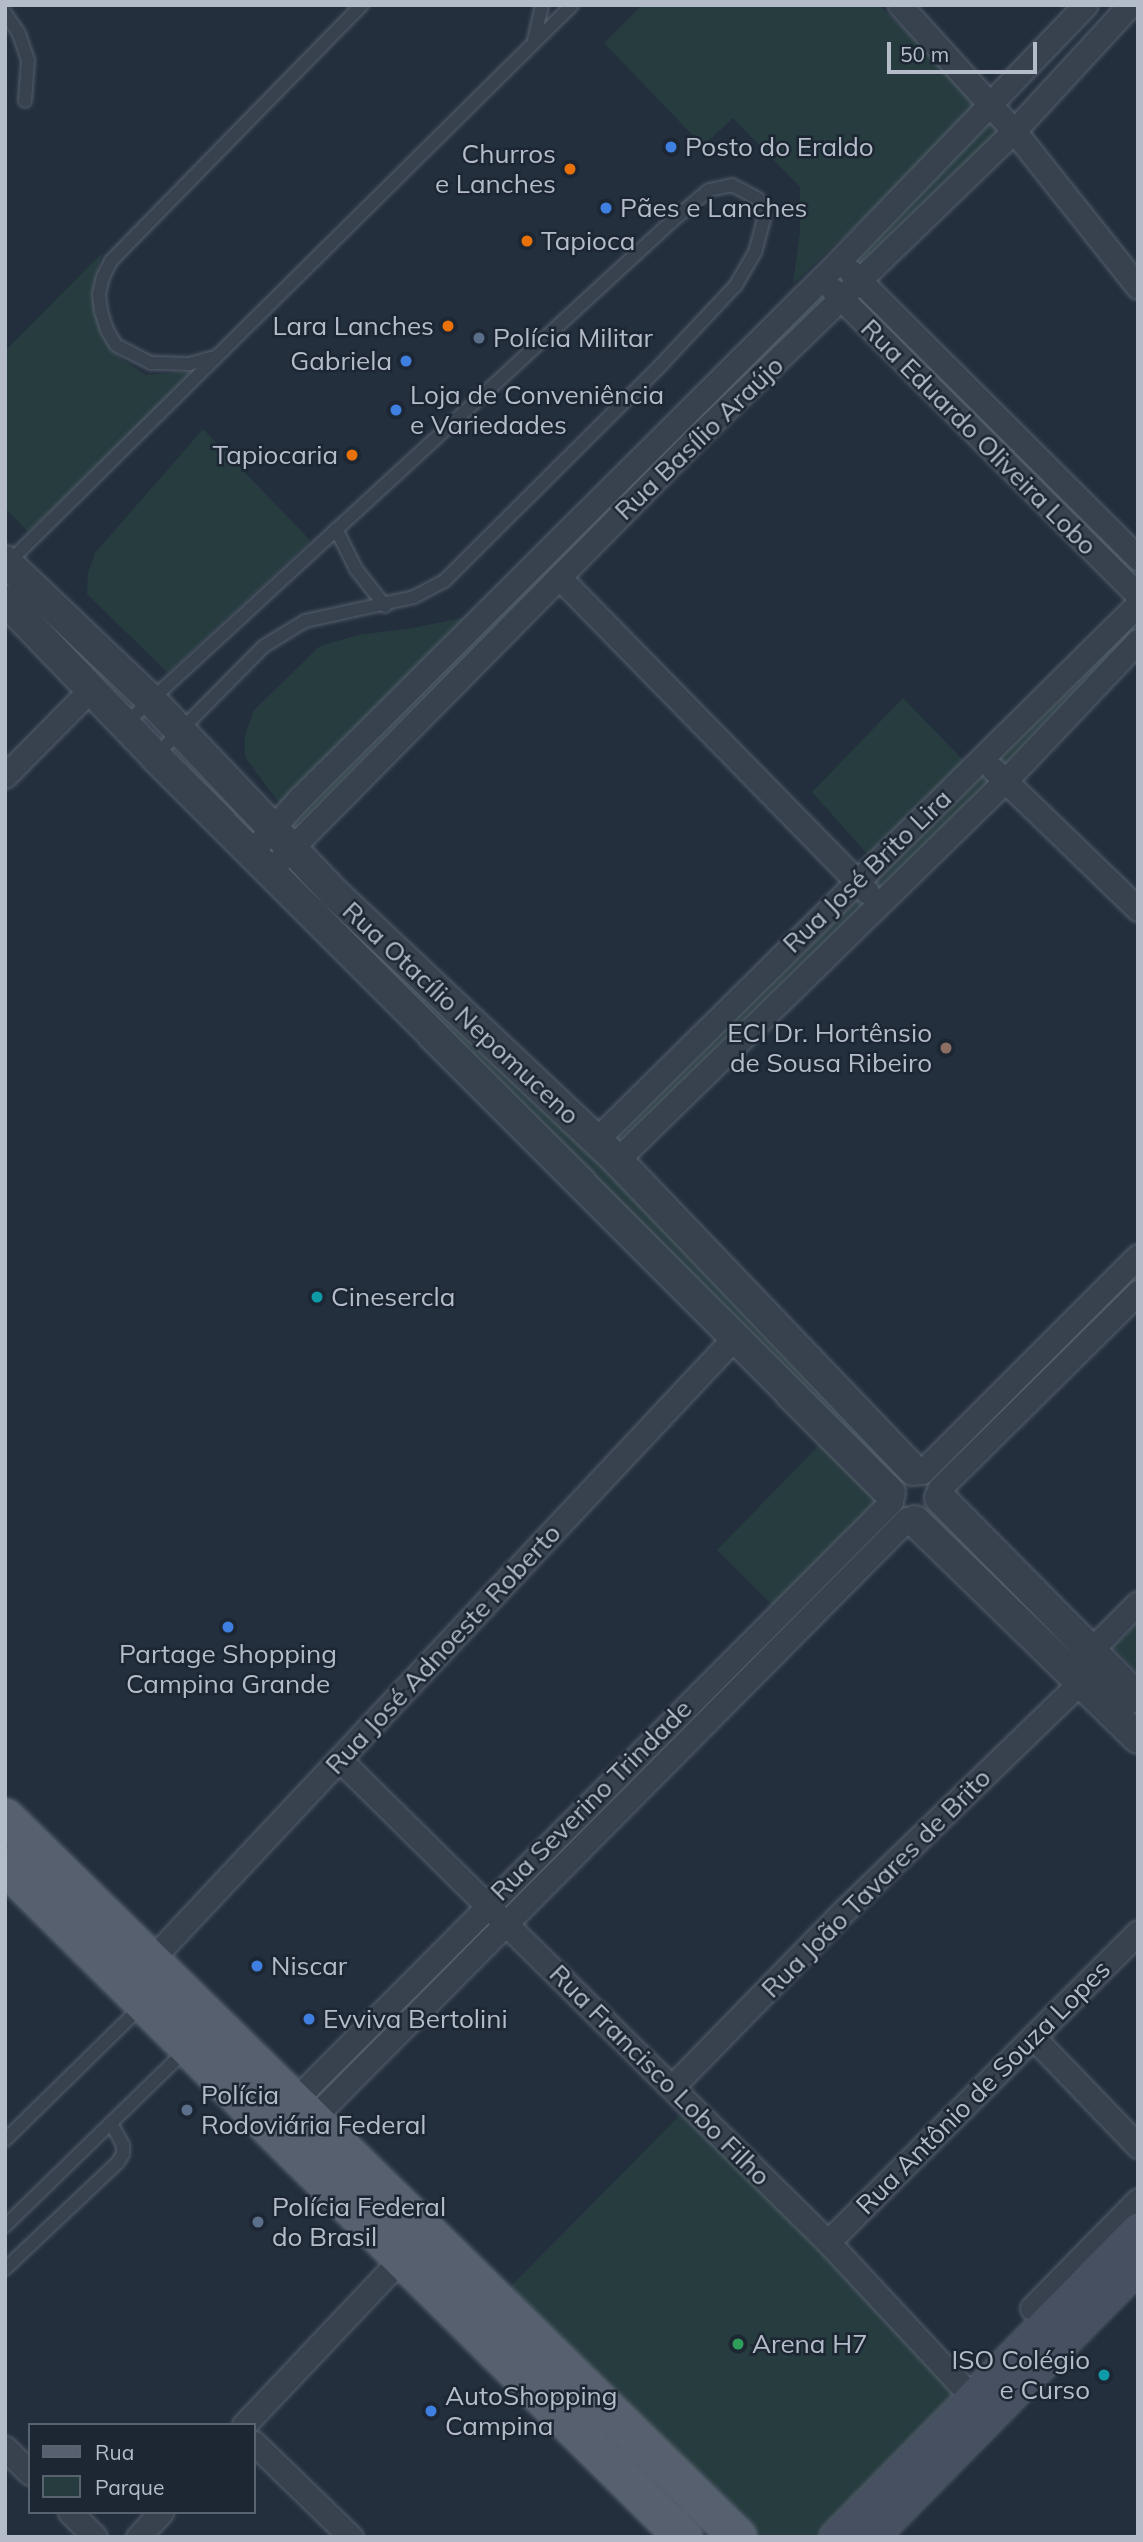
<!DOCTYPE html>
<html>
<head>
<meta charset="utf-8">
<style>
	body { margin:0 }
	#map { position:relative; width:1143px; height:2542px; overflow:hidden; background:#242f3e; font-family:Mulish,sans-serif }
	div>[style] { position:absolute }
	.green>* { inset:0; background:#263c3f }
	.roads { filter:drop-shadow(0 0 2px #565f6c) drop-shadow(0 0 2px #565f6c) }
	.service>* { height:12px; margin:-6px; padding:0 6px; transform-origin:6px; border-radius:6px; background:#38414e }
	.minor>* { height:23px; margin:-11.5px; padding:0 11.5px; transform-origin:11.5px; border-radius:11.5px; background:#38414e }
	.tertiary>* { height:30px; margin:-15px; padding:0 15px; transform-origin:15px; border-radius:15px; background:#38414e }
	.secondary>* { height:33px; margin:-16.5px; padding:0 16.5px; transform-origin:16.5px; border-radius:16.5px; background:#465061 }
	.primary>* { height:37px; margin:-18.5px; padding:0 18.5px; transform-origin:18.5px; border-radius:18.5px; background:#56606e }
	.dots>* { width:19px; height:19px; translate:-50% -50%; box-sizing:border-box; border:4px solid #1d2633; border-radius:50% }
	span { translate:-50% -50%; white-space:nowrap; text-align:center; line-height:1.15; -webkit-text-stroke:5px #1d2633; paint-order:stroke }
	.poi-label { font-size:26px; color:#b4bcc9 }
	.left { translate:0 -50%; text-align:left }
	.right { translate:-100% -50%; text-align:right }
	.street-label { font-size:26px; color:#b4bcc9 }
	.frame { position:absolute; inset:0; border:7px solid #b4bcc9; pointer-events:none }
	.legend { position:absolute; left:28px; top:2423px; width:228px; height:91px; box-sizing:border-box; background:#1d2633; border:2px solid #59626f; margin:0; padding:9px 12px; list-style:none; font-size:21px; color:#b4bcc9 }
	.legend li { display:flex; align-items:center; gap:14px; height:35px }
	.legend b { width:35px; border:2px solid #59626f }
	.scale { position:absolute; left:887px; top:42px; width:150px; height:32px; box-sizing:border-box; border:4px solid #b4bcc9; border-top:0; padding-left:9px; font-size:21px; line-height:24px; white-space:nowrap; color:#b4bcc9; -webkit-text-stroke:5px #1d2633; paint-order:stroke }
</style>
</head>
<body>
<div id="map">
	<div class="green">
		<i style="clip-path:polygon(642px 5px,879px 5px,983px 107px,793px 284px,800px 231px,800px 187px,733px 118px,703px 146px,604px 43px)"></i>
		<i style="clip-path:polygon(992px 117px,1003px 127px,858px 274px,848px 262px)"></i>
		<i style="clip-path:polygon(102px 253px,92px 296px,103px 338px,120px 358px,146px 375px,196px 371px,28px 532px,5px 508px,5px 351px)"></i>
		<i style="clip-path:polygon(823px 284px,836px 299px,294px 839px,279px 827px)"></i>
		<i style="clip-path:polygon(864px 291px,1138px 565px,1138px 589px,854px 304px)"></i>
		<i style="clip-path:polygon(203px 429px,311px 541px,168px 673px,87px 594px,88px 573px,95px 553px)"></i>
		<i style="clip-path:polygon(1138px 608px,1138px 635px,1006px 773px,990px 758px)"></i>
		<i style="clip-path:polygon(476px 615px,282px 807px,245px 757px,245px 735px,254px 710px,320px 646px,358px 635px,413px 628px)"></i>
		<i style="clip-path:polygon(903px 698px,968px 765px,869px 856px,812px 792px)"></i>
		<i style="clip-path:polygon(984px 766px,1001px 784px,879px 895px,863px 880px)"></i>
		<i style="clip-path:polygon(306px 872px,907px 1467px,893px 1479px,292px 884px)"></i>
		<i style="clip-path:polygon(853px 887px,870px 904px,614px 1155px,599px 1141px)"></i>
		<i style="clip-path:polygon(1138px 1265px,1138px 1284px,942px 1479px,933px 1470px)"></i>
		<i style="clip-path:polygon(827px 1437px,888px 1495px,776px 1609px,717px 1550px)"></i>
		<i style="clip-path:polygon(1138px 1623px,1138px 1673px,1113px 1647px)"></i>
		<i style="clip-path:polygon(685px 2110px,965px 2400px,827px 2537px,756px 2537px,510px 2287px)"></i>
	</div>
	<div class="roads">
		<div class="service">
			<i style="left:5px;top:13px;width:25px;rotate:56deg"></i>
			<i style="left:19px;top:34px;width:28px;rotate:71deg"></i>
			<i style="left:28px;top:60px;width:41px;rotate:94.2deg"></i>
			<i style="left:534px;top:40px;width:36px;rotate:-77deg"></i>
			<i style="left:215px;top:357px;width:27px;rotate:165deg"></i>
			<i style="left:189px;top:364px;width:38px;rotate:-178deg"></i>
			<i style="left:151px;top:363px;width:39px;rotate:-153deg"></i>
			<i style="left:116px;top:345px;width:17px;rotate:-121deg"></i>
			<i style="left:107px;top:330px;width:20px;rotate:-108deg"></i>
			<i style="left:101px;top:311px;width:17px;rotate:-97deg"></i>
			<i style="left:99px;top:294px;width:17px;rotate:-77deg"></i>
			<i style="left:103px;top:277px;width:18px;rotate:-63deg"></i>
			<i style="left:111px;top:261px;width:359px;rotate:-45.6deg"></i>
			<i style="left:336px;top:529px;width:45px;rotate:63.4deg"></i>
			<i style="left:356px;top:569px;width:47px;rotate:51.9deg"></i>
			<i style="left:7px;top:564px;width:795px;rotate:-44.69deg"></i>
			<i style="left:125px;top:724px;width:743px;rotate:-42.6deg"></i>
			<i style="left:672px;top:221px;width:48px;rotate:-40deg"></i>
			<i style="left:709px;top:190px;width:24px;rotate:-12deg"></i>
			<i style="left:732px;top:185px;width:30px;rotate:28deg"></i>
			<i style="left:758px;top:199px;width:21px;rotate:73deg"></i>
			<i style="left:764px;top:219px;width:34px;rotate:105deg"></i>
			<i style="left:755px;top:252px;width:39px;rotate:120deg"></i>
			<i style="left:735px;top:286px;width:114px;rotate:133.2deg"></i>
			<i style="left:657px;top:369px;width:301px;rotate:135.1deg"></i>
			<i style="left:444px;top:581px;width:34px;rotate:152deg"></i>
			<i style="left:414px;top:597px;width:112px;rotate:167.6deg"></i>
			<i style="left:305px;top:621px;width:48px;rotate:148.6deg"></i>
			<i style="left:264px;top:646px;width:155px;rotate:134.7deg"></i>
			<i style="left:5px;top:2140px;width:190px;rotate:-44.4deg"></i>
			<i style="left:5px;top:2226px;width:251px;rotate:-44.2deg"></i>
			<i style="left:5px;top:2269px;width:156px;rotate:-43.4deg"></i>
			<i style="left:118px;top:2162px;width:9px;rotate:-58deg"></i>
			<i style="left:123px;top:2154px;width:9px;rotate:-90deg"></i>
			<i style="left:123px;top:2145px;width:25px;rotate:-119deg"></i>
		</div>
		<div class="minor">
			<i style="left:900px;top:5px;width:170px;rotate:47.9deg"></i>
			<i style="left:1014px;top:131px;width:199px;rotate:51.5deg"></i>
			<i style="left:850px;top:271px;width:407px;rotate:44.9deg"></i>
			<i style="left:833px;top:290px;width:431px;rotate:45deg"></i>
			<i style="left:559px;top:577px;width:440px;rotate:45.6deg"></i>
			<i style="left:994px;top:770px;width:200px;rotate:44deg"></i>
			<i style="left:5px;top:776px;width:121px;rotate:-45.3deg"></i>
			<i style="left:252px;top:851px;width:70px;rotate:-47.9deg"></i>
			<i style="left:299px;top:799px;width:764px;rotate:-44.89deg"></i>
			<i style="left:840px;top:260px;width:354px;rotate:-46.1deg"></i>
			<i style="left:281px;top:859px;width:590px;rotate:-45.41deg"></i>
			<i style="left:695px;top:439px;width:443px;rotate:-44deg"></i>
			<i style="left:1014px;top:131px;width:171px;rotate:-47.4deg"></i>
			<i style="left:596px;top:1140px;width:762px;rotate:-44.68deg"></i>
			<i style="left:617px;top:1160px;width:542px;rotate:-44.33deg"></i>
			<i style="left:1005px;top:781px;width:193px;rotate:-46.5deg"></i>
			<i style="left:922px;top:1472px;width:305px;rotate:-45deg"></i>
			<i style="left:939px;top:1489px;width:280px;rotate:-44.7deg"></i>
			<i style="left:1091px;top:1650px;width:66px;rotate:-45deg"></i>
			<i style="left:340px;top:1760px;width:686px;rotate:44.65deg"></i>
			<i style="left:828px;top:2242px;width:213px;rotate:47.1deg"></i>
			<i style="left:151px;top:1960px;width:854px;rotate:-46.85deg"></i>
			<i style="left:1033px;top:2037px;width:151px;rotate:46.1deg"></i>
			<i style="left:672px;top:2087px;width:249px;rotate:-45.7deg"></i>
			<i style="left:846px;top:1909px;width:327px;rotate:-44.1deg"></i>
			<i style="left:294px;top:2101px;width:846px;rotate:-45.1deg"></i>
			<i style="left:312px;top:2119px;width:845px;rotate:-45.24deg"></i>
			<i style="left:828px;top:2242px;width:438px;rotate:-45deg"></i>
			<i style="left:1032px;top:2308px;width:151px;rotate:-45.5deg"></i>
			<i style="left:244px;top:2425px;width:230px;rotate:-46.6deg"></i>
			<i style="left:254px;top:2443px;width:135px;rotate:44.1deg"></i>
			<i style="left:5px;top:2448px;width:35px;rotate:45deg"></i>
			<i style="left:70px;top:2512px;width:35px;rotate:45deg"></i>
			<i style="left:138px;top:2537px;width:34px;rotate:-47deg"></i>
		</div>
		<div class="tertiary">
			<i style="left:5px;top:561px;width:200px;rotate:43.6deg"></i>
			<i style="left:150px;top:699px;width:267px;rotate:46.5deg"></i>
			<i style="left:334px;top:893px;width:389px;rotate:43.3deg"></i>
			<i style="left:617px;top:1160px;width:429px;rotate:46.3deg"></i>
			<i style="left:5px;top:600px;width:216px;rotate:46.1deg"></i>
			<i style="left:155px;top:756px;width:1041px;rotate:45.08deg"></i>
			<i style="left:940px;top:1498px;width:281px;rotate:45.3deg"></i>
			<i style="left:915px;top:1521px;width:311px;rotate:44.2deg"></i>
		</div>
		<div class="secondary">
			<i style="left:836px;top:2537px;width:431px;rotate:-45.5deg"></i>
			<i style="left:870px;top:2537px;width:383px;rotate:-45.5deg"></i>
		</div>
		<div class="primary">
			<i style="left:5px;top:1817px;width:1027px;rotate:44.49deg"></i>
			<i style="left:5px;top:1866px;width:954px;rotate:44.7deg"></i>
		</div>
	</div>
	<div class="dots">
		<i style="left:671px;top:147px;background:#3f7fe0"></i>
		<i style="left:570px;top:169px;background:#e8710a"></i>
		<i style="left:606px;top:208px;background:#3f7fe0"></i>
		<i style="left:527px;top:241px;background:#e8710a"></i>
		<i style="left:448px;top:326px;background:#e8710a"></i>
		<i style="left:479px;top:338px;background:#5c6f8a"></i>
		<i style="left:406px;top:361px;background:#3f7fe0"></i>
		<i style="left:396px;top:410px;background:#3f7fe0"></i>
		<i style="left:352px;top:455px;background:#e8710a"></i>
		<i style="left:946px;top:1048px;background:#8d6e63"></i>
		<i style="left:317px;top:1297px;background:#0f9aa8"></i>
		<i style="left:228px;top:1627px;background:#3f7fe0"></i>
		<i style="left:257px;top:1966px;background:#3f7fe0"></i>
		<i style="left:309px;top:2019px;background:#3f7fe0"></i>
		<i style="left:187px;top:2110px;background:#5c6f8a"></i>
		<i style="left:258px;top:2222px;background:#5c6f8a"></i>
		<i style="left:738px;top:2344px;background:#2e9e5b"></i>
		<i style="left:1104px;top:2375px;background:#0f9aa8"></i>
		<i style="left:431px;top:2411px;background:#3f7fe0"></i>
	</div>
	<div class="poi-label">
		<span class="left" style="left:685px;top:147px">Posto do Eraldo</span>
		<span class="right" style="left:556px;top:169px">Churros<br>e Lanches</span>
		<span class="left" style="left:620px;top:208px">Pães e Lanches</span>
		<span class="left" style="left:541px;top:241px">Tapioca</span>
		<span class="right" style="left:434px;top:326px">Lara Lanches</span>
		<span class="left" style="left:493px;top:338px">Polícia Militar</span>
		<span class="right" style="left:392px;top:361px">Gabriela</span>
		<span class="left" style="left:410px;top:410px">Loja de Conveniência<br>e Variedades</span>
		<span class="right" style="left:338px;top:455px">Tapiocaria</span>
		<span class="right" style="left:932px;top:1048px">ECI Dr. Hortênsio<br>de Sousa Ribeiro</span>
		<span class="left" style="left:331px;top:1297px">Cinesercla</span>
		<span style="left:228px;top:1669px">Partage Shopping<br>Campina Grande</span>
		<span class="left" style="left:271px;top:1966px">Niscar</span>
		<span class="left" style="left:323px;top:2019px">Evviva Bertolini</span>
		<span class="left" style="left:201px;top:2110px">Polícia<br>Rodoviária Federal</span>
		<span class="left" style="left:272px;top:2222px">Polícia Federal<br>do Brasil</span>
		<span class="left" style="left:752px;top:2344px">Arena H7</span>
		<span class="right" style="left:1090px;top:2375px">ISO Colégio<br>e Curso</span>
		<span class="left" style="left:445px;top:2411px">AutoShopping<br>Campina</span>
	</div>
	<div class="street-label">
		<span style="left:979px;top:437px;rotate:45deg">Rua Eduardo Oliveira Lobo</span>
		<span style="left:699px;top:438px;rotate:-44deg">Rua Basílio Araújo</span>
		<span style="left:867px;top:871px;rotate:-44deg">Rua José Brito Lira</span>
		<span style="left:461px;top:1013px;rotate:43deg">Rua Otacílio Nepomuceno</span>
		<span style="left:443px;top:1649px;rotate:-47deg">Rua José Adnoeste Roberto</span>
		<span style="left:591px;top:1800px;rotate:-45deg">Rua Severino Trindade</span>
		<span style="left:876px;top:1883px;rotate:-45deg">Rua João Tavares de Brito</span>
		<span style="left:660px;top:2075px;rotate:45deg">Rua Francisco Lobo Filho</span>
		<span style="left:983px;top:2087px;rotate:-45deg">Rua Antônio de Souza Lopes</span>
	</div>
	<div class="frame"></div>
	<ul class="legend">
	<li><b style="height:9px;background:#56606e"></b>Rua</li>
	<li><b style="height:19px;background:#263c3f"></b>Parque</li>
	</ul>
	<div class="scale">50 m</div>
</div>
</body>
</html>
